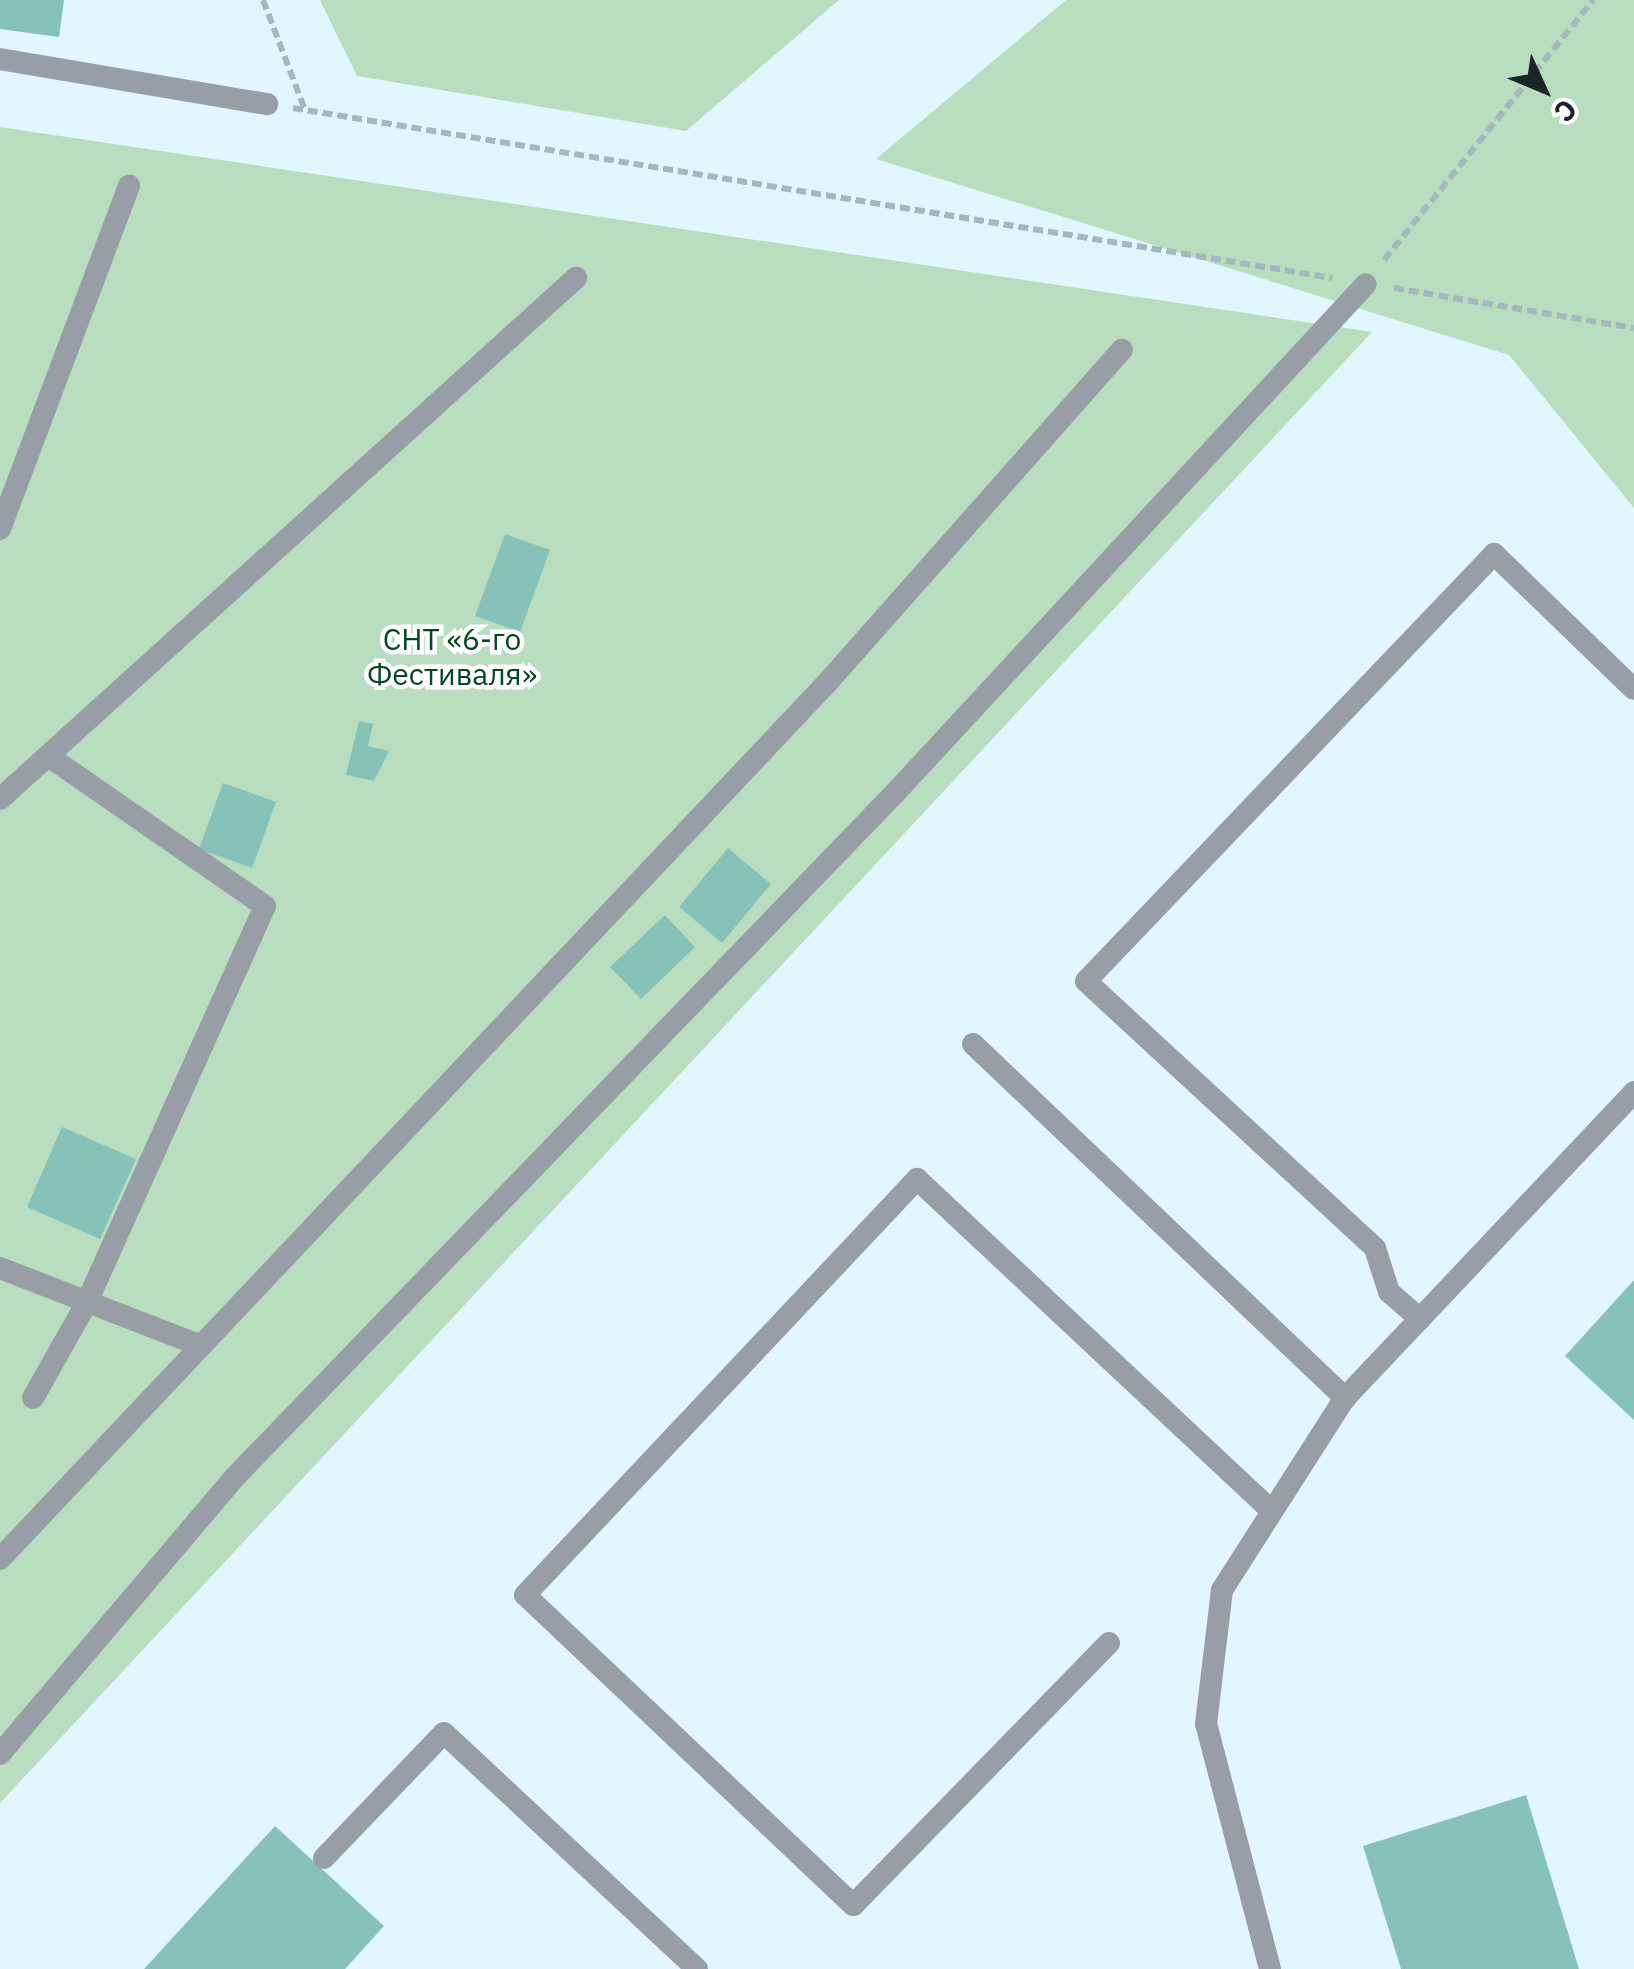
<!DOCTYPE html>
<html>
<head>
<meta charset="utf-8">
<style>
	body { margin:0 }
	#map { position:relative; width:1634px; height:1969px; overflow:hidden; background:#e1f7fd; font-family:"IBM Plex Sans",sans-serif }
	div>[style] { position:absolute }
	.green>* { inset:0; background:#b8debf }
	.building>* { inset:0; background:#87c2b9 }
	.path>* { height:6px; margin-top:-3px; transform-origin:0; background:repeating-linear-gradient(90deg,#a5b8bc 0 10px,transparent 0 15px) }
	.service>* { height:22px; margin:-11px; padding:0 11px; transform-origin:11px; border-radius:11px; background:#979ea5 }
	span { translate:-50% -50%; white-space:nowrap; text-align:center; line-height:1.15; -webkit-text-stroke:9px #fff; paint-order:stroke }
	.park-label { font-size:30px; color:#04481f }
	.north { position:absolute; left:1494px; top:40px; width:100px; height:100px; -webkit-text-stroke:8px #fff; paint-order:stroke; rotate:134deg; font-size:28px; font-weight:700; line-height:40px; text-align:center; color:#1b2527 }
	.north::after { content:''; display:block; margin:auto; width:35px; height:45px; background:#1b2527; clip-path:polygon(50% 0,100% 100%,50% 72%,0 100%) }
</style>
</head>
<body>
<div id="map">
	<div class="green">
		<i style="clip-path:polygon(320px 0,839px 0,686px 131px,357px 76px)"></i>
		<i style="clip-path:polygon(1066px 0,1634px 0,1634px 508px,1509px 355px,876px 159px)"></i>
		<i style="clip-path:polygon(0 127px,1372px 332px,0 1803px)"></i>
	</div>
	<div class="building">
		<i style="clip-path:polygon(0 0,64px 0,59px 37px,0 29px)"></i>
		<i style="clip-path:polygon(505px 534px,550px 550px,520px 632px,475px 616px)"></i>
		<i style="clip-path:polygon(359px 721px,373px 724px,368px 746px,389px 751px,374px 781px,346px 775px)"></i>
		<i style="clip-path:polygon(223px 783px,276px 802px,252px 868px,199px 849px)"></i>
		<i style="clip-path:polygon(728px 848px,771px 884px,722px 943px,679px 907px)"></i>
		<i style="clip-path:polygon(665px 915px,695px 947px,641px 999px,610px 967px)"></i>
		<i style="clip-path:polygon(62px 1127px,136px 1159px,100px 1239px,27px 1207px)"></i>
		<i style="clip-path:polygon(1634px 1280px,1634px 1420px,1565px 1356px)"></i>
		<i style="clip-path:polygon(1526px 1795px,1579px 1969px,1401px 1969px,1363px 1846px)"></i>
		<i style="clip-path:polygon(275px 1826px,384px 1926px,345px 1969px,144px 1969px)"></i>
	</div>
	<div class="path">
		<i style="left:263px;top:0;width:118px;rotate:69.1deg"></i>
		<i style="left:293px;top:108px;width:1053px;rotate:9.29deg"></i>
		<i style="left:1384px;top:260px;width:334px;rotate:-51.2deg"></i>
		<i style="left:1394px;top:288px;width:243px;rotate:9.5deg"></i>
	</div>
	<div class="service">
		<i style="left:0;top:59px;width:271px;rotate:9.6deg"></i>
		<i style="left:0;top:529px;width:367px;rotate:-69.4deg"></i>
		<i style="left:0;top:799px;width:777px;rotate:-42.13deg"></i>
		<i style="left:973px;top:1044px;width:514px;rotate:43.58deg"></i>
		<i style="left:0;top:1268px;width:216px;rotate:21.2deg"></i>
		<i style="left:1420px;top:1319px;width:41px;rotate:-138.9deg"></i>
		<i style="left:1389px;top:1292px;width:46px;rotate:-107.7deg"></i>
		<i style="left:1375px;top:1248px;width:393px;rotate:-137.3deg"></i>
		<i style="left:1086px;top:981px;width:591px;rotate:-46.3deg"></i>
		<i style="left:1494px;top:554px;width:194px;rotate:44deg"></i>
		<i style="left:33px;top:1398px;width:110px;rotate:-60.6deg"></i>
		<i style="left:87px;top:1302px;width:434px;rotate:-65.8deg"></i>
		<i style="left:265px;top:906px;width:264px;rotate:-145.3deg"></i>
		<i style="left:0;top:1559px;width:1205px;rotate:-46.65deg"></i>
		<i style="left:827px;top:683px;width:445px;rotate:-48.5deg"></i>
		<i style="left:1109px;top:1643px;width:366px;rotate:134.3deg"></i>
		<i style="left:853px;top:1905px;width:451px;rotate:-136.6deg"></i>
		<i style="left:525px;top:1595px;width:572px;rotate:-46.7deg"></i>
		<i style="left:917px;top:1179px;width:486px;rotate:43.1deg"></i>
		<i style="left:0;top:1754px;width:362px;rotate:-49.7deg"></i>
		<i style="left:234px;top:1478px;width:952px;rotate:-46.02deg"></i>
		<i style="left:895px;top:793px;width:693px;rotate:-47.22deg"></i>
		<i style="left:324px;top:1858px;width:173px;rotate:-46.2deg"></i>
		<i style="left:444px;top:1733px;width:346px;rotate:43deg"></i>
		<i style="left:1270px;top:1969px;width:253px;rotate:-104.6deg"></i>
		<i style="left:1206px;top:1724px;width:135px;rotate:-83.2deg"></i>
		<i style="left:1222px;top:1590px;width:228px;rotate:-57.4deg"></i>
		<i style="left:1345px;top:1398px;width:421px;rotate:-46.6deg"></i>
	</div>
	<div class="park-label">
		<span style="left:452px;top:656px">СНТ «6-го<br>Фестиваля»</span>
	</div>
	<div class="north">С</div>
</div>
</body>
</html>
